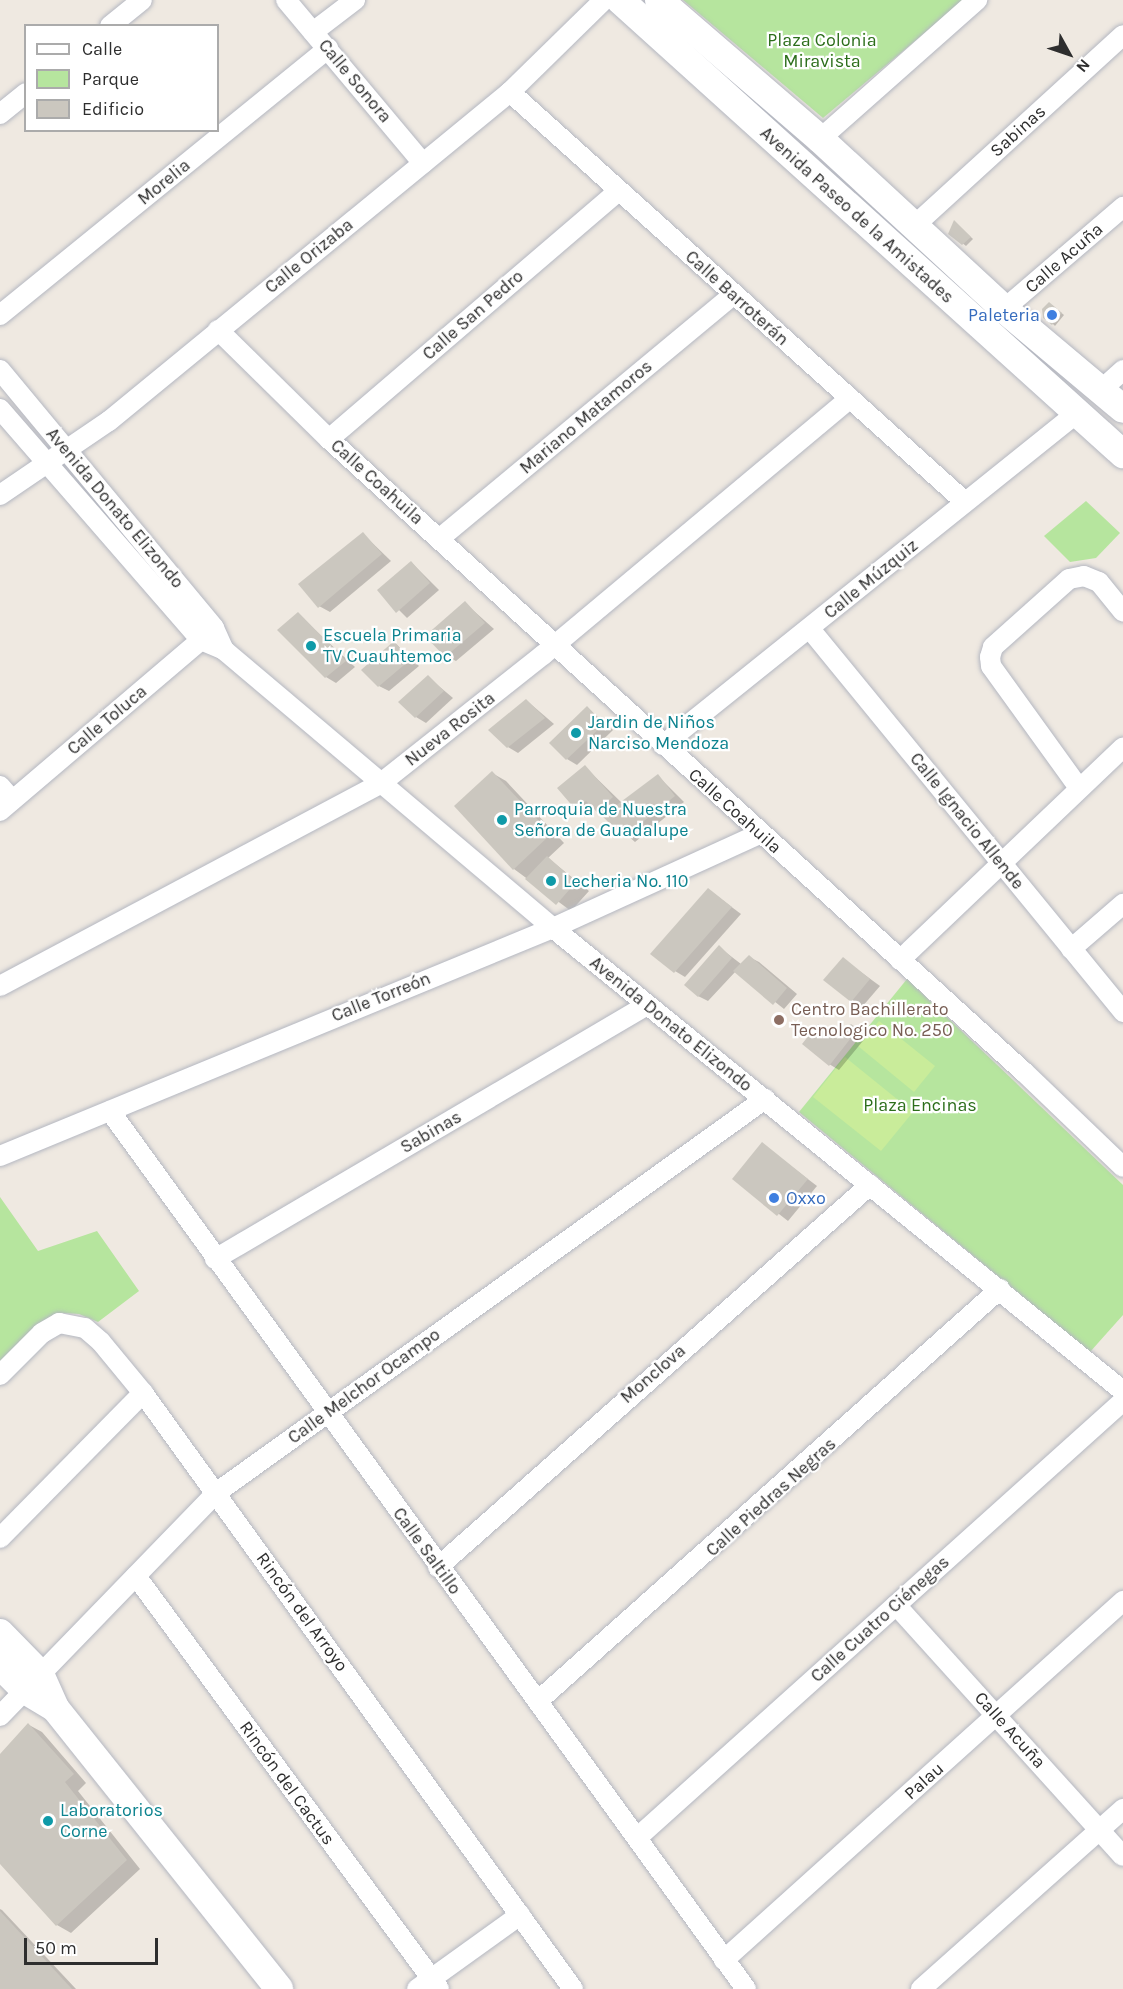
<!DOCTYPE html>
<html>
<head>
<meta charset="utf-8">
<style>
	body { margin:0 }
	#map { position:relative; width:1123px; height:1989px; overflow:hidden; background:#efe9e1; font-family:Karla,sans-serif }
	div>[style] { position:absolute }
	.green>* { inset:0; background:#b6e59e }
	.pitch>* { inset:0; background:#c9ec9a }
	.shadow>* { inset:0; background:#0003 }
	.building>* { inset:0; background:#cbc7bf }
	.roads { filter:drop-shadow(0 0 2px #b4b7c1) drop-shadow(0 0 2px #b4b7c1) }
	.street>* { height:20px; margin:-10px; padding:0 10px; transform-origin:10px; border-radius:10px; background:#fff }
	.secondary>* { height:28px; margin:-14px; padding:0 14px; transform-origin:14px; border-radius:14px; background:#fff }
	.dots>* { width:16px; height:16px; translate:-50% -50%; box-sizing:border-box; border:3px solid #fff; border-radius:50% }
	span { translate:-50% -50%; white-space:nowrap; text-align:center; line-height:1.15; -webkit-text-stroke:4.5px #fff; paint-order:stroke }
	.park-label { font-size:18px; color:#2c6e1b }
	.street-label { font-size:18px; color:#2e2e2e }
	.shop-label { font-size:18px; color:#366cbe }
	.right { translate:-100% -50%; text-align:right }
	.left { translate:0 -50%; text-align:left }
	.culture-label { font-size:18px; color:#0d838f }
	.education-label { font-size:18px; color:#785e54 }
	.legend { position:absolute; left:24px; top:24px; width:195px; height:108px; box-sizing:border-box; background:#fff; border:2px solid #ababab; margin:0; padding:8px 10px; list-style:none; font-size:18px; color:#2e2e2e }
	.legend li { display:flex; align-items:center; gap:12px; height:30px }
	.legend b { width:30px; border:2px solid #ababab }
	.north { position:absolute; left:1039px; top:24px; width:60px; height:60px; -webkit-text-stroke:4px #fff; paint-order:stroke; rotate:130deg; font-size:16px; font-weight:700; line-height:24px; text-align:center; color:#2e2e2e }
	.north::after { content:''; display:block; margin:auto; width:21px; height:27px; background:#2e2e2e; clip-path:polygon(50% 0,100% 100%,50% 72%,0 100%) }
	.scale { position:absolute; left:24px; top:1938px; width:134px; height:27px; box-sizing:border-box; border:3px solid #2e2e2e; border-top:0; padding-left:8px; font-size:18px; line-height:21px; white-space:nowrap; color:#2e2e2e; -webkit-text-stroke:4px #fff; paint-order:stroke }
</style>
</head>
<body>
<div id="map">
	<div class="green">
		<i style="clip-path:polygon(683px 0,964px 0,823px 118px)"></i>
		<i style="clip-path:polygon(1086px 501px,1120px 533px,1096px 558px,1070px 562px,1044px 536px)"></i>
		<i style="clip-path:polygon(907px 979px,1123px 1185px,1123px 1315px,1090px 1352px,799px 1112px)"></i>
		<i style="clip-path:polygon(0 1197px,38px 1251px,97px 1231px,139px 1291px,98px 1322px,79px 1314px,63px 1313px,46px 1320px,0 1364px)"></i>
	</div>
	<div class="pitch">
		<i style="clip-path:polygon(879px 1021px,935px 1066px,914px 1092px,858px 1046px)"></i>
		<i style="clip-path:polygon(845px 1057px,913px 1112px,881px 1151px,813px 1097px)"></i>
	</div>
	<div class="shadow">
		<i style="clip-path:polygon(955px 222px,973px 239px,966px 246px,950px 233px)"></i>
		<i style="clip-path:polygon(1052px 305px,1064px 315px,1055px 326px,1053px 324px)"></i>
		<i style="clip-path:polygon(363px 534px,391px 561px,330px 612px,319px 606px)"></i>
		<i style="clip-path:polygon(411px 562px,439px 590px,407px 618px,379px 590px)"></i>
		<i style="clip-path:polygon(465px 603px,494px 629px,456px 661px,446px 656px)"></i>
		<i style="clip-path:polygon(298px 614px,355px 667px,336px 683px,326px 677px)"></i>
		<i style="clip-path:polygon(394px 642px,419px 666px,389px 691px,379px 686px)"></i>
		<i style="clip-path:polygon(428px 677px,453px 698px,426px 723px,416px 717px)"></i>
		<i style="clip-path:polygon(526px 700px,554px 724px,518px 753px,508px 747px)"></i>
		<i style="clip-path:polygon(587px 708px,613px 730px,577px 765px,567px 759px)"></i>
		<i style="clip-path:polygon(585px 767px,622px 803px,658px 776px,684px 802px,635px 842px,595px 807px,586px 813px,576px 808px)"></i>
		<i style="clip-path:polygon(492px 773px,506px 781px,564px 843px,548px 858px,589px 891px,571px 911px,514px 869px)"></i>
		<i style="clip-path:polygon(709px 890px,741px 914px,685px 977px,675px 971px)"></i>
		<i style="clip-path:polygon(719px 947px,741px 964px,749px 957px,759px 962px,797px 994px,784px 1009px,736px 971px,708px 1001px,698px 996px)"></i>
		<i style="clip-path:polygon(843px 959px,880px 986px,862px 1007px,825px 980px)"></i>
		<i style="clip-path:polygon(851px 1025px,867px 1036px,839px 1070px,829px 1064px,818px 1026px,839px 1040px)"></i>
		<i style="clip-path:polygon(762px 1144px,817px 1186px,788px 1221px,734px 1179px)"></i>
		<i style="clip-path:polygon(29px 1725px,42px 1732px,86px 1783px,78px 1791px,140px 1869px,71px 1933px,57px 1925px,0 1861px,0 1756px)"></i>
		<i style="clip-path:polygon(0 1909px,2px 1910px,76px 1989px,0 1989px)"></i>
	</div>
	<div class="building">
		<i style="clip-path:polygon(954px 220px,971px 237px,962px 245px,948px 234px)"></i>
		<i style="clip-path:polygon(1049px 302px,1062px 313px,1052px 325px,1043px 318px,1042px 309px)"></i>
		<i style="clip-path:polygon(363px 532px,382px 554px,318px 608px,298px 584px)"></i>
		<i style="clip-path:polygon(411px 561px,430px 583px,396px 613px,377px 590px)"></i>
		<i style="clip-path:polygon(465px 601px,485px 623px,445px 657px,425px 636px)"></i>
		<i style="clip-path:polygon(298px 612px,346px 661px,325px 678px,277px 630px)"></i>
		<i style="clip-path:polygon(394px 641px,410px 660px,378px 687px,361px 670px)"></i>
		<i style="clip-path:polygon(428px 675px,444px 691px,415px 718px,398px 702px)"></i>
		<i style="clip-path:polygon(526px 699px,545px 718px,507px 748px,488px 730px)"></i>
		<i style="clip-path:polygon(587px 706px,604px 724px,566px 760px,549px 743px)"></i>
		<i style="clip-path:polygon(585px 765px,613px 797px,597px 812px,586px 801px,575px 809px,557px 788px)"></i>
		<i style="clip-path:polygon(492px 771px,551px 834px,513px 870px,454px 806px)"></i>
		<i style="clip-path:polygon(658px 774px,675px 796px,624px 837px,602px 816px)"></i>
		<i style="clip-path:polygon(547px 856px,576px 882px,556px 905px,525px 879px)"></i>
		<i style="clip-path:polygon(708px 888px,732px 907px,674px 973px,650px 954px)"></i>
		<i style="clip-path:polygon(719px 945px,732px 958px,698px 997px,684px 985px)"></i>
		<i style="clip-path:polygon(749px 955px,787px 988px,773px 1005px,733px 971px)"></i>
		<i style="clip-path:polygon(843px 957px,870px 979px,851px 1002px,823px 980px)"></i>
		<i style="clip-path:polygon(818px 1024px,837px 1039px,851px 1024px,858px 1029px,829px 1066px,802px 1044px)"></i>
		<i style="clip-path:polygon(762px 1142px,808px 1179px,777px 1216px,732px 1179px)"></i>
		<i style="clip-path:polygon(28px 1723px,74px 1774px,65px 1782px,127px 1860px,56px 1926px,0 1864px,0 1754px)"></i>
		<i style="clip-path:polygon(0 1911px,72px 1989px,0 1989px)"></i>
	</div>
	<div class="roads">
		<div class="street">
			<i style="left:286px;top:0;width:213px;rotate:50deg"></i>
			<i style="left:110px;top:26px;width:41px;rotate:-39.1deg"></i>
			<i style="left:313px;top:32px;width:53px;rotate:-37.3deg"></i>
			<i style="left:510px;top:92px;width:612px;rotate:42.02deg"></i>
			<i style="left:0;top:114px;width:33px;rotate:-39deg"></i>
			<i style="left:820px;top:139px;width:210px;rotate:-41.5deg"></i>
			<i style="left:914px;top:226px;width:283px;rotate:-42.4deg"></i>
			<i style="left:1004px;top:309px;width:157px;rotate:-40.6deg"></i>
			<i style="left:0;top:315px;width:423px;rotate:-39.1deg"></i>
			<i style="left:218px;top:330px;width:156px;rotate:44.5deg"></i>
			<i style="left:329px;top:439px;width:940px;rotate:42.33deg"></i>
			<i style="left:1024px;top:1072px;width:137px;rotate:43.8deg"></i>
			<i style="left:0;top:370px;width:335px;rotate:50.3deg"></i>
			<i style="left:214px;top:628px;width:24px;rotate:66deg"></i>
			<i style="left:1101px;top:390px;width:30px;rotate:-42deg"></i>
			<i style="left:0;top:409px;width:306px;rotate:49deg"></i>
			<i style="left:201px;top:640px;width:25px;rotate:23deg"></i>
			<i style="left:224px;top:650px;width:431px;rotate:40.2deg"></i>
			<i style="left:553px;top:928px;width:734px;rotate:39.09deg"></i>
			<i style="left:329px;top:439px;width:381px;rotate:-40.6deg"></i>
			<i style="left:0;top:495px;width:132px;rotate:-34.2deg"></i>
			<i style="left:109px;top:421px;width:519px;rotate:-39.37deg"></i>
			<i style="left:510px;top:92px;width:132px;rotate:-44.4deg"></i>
			<i style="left:439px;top:539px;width:382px;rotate:-39.7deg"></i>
			<i style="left:810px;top:629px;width:495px;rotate:50.7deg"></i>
			<i style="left:663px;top:745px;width:532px;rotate:-38.74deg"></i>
			<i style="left:0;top:786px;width:18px;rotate:49deg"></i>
			<i style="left:1079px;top:788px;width:150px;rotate:-125.8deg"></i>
			<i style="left:991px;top:666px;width:9px;rotate:-96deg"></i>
			<i style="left:990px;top:657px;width:10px;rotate:-73deg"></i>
			<i style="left:993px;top:647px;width:102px;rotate:-41.8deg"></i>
			<i style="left:1069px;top:579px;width:15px;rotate:-11deg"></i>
			<i style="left:1084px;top:576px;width:16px;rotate:22deg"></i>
			<i style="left:1099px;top:582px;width:38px;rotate:51deg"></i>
			<i style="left:0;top:811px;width:276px;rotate:-40.4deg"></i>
			<i style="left:1071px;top:949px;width:69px;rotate:-40.9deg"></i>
			<i style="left:900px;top:960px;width:308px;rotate:-43.6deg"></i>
			<i style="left:0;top:986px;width:430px;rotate:-28deg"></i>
			<i style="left:380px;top:784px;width:208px;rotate:-38.4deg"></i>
			<i style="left:543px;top:655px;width:400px;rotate:-39.9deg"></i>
			<i style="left:110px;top:1111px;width:1084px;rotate:54.08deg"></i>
			<i style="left:0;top:1156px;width:598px;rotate:-22.41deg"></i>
			<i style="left:553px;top:928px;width:226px;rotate:-24.5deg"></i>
			<i style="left:215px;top:1259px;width:501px;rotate:-30.45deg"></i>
			<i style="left:0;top:1375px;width:59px;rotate:-45deg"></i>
			<i style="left:42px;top:1333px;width:20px;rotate:-30deg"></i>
			<i style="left:59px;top:1323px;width:26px;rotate:11deg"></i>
			<i style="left:85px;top:1328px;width:21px;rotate:41deg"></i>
			<i style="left:101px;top:1342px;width:66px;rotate:50.5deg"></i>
			<i style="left:143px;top:1393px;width:735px;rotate:54.19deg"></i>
			<i style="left:0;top:1538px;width:204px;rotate:-45.4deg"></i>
			<i style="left:438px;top:1567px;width:577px;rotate:-41.49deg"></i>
			<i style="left:136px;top:1576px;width:512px;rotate:53.73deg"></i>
			<i style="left:896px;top:1605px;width:338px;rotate:47.9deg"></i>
			<i style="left:538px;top:1701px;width:619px;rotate:-41.73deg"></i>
			<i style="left:0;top:1716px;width:310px;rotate:-45.9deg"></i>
			<i style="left:216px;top:1493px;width:676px;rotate:-35.67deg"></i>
			<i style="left:638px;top:1837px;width:652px;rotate:-41.95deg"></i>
			<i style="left:724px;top:1960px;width:537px;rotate:-41.98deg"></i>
			<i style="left:417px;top:1989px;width:127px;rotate:-35.7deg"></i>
			<i style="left:921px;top:1989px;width:271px;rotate:-41.7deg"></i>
		</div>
		<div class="secondary">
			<i style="left:620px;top:0;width:678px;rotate:42.07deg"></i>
			<i style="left:659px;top:0;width:213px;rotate:40.8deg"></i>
			<i style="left:820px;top:139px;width:251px;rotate:42.7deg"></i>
			<i style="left:1004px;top:309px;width:155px;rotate:40deg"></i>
			<i style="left:0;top:1633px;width:57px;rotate:45.7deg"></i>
			<i style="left:40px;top:1674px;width:37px;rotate:66deg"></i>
			<i style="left:55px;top:1708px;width:359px;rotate:51.4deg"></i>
			<i style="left:0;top:1665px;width:35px;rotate:45deg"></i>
			<i style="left:25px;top:1690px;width:35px;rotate:31deg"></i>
		</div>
	</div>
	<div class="dots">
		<i style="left:1052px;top:315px;background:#3f7fe0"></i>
		<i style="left:311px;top:646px;background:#0f9aa8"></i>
		<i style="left:576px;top:733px;background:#0f9aa8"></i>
		<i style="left:502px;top:820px;background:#0f9aa8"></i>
		<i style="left:551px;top:881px;background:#0f9aa8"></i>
		<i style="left:779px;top:1020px;background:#8d6e63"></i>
		<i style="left:774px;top:1198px;background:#3f7fe0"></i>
		<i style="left:48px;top:1821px;background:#0f9aa8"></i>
	</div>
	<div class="park-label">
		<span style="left:822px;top:51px">Plaza Colonia<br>Miravista</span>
		<span style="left:920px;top:1105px">Plaza Encinas</span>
	</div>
	<div class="street-label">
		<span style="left:355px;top:81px;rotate:50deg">Calle Sonora</span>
		<span style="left:1018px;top:131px;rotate:-42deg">Sabinas</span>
		<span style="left:164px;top:182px;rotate:-39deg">Morelia</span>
		<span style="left:857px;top:215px;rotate:42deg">Avenida Paseo de la Amistades</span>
		<span style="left:309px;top:256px;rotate:-39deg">Calle Orizaba</span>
		<span style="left:1064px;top:258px;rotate:-41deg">Calle Acuña</span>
		<span style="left:737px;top:298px;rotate:42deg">Calle Barroterán</span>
		<span style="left:473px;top:315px;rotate:-41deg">Calle San Pedro</span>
		<span style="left:586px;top:417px;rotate:-40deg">Mariano Matamoros</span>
		<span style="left:377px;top:482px;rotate:42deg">Calle Coahuila</span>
		<span style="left:115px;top:508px;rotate:50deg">Avenida Donato Elizondo</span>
		<span style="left:871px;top:579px;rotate:-39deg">Calle Múzquiz</span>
		<span style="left:107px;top:720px;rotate:-40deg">Calle Toluca</span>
		<span style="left:450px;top:729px;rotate:-38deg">Nueva Rosita</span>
		<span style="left:735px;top:811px;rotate:42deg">Calle Coahuila</span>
		<span style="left:967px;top:821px;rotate:51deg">Calle Ignacio Allende</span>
		<span style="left:381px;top:997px;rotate:-22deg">Calle Torreón</span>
		<span style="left:671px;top:1024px;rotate:39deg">Avenida Donato Elizondo</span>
		<span style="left:431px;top:1132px;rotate:-30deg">Sabinas</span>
		<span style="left:653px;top:1374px;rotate:-41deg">Monclova</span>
		<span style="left:364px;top:1386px;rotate:-36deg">Calle Melchor Ocampo</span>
		<span style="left:771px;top:1497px;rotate:-42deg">Calle Piedras Negras</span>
		<span style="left:427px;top:1551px;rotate:54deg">Calle Saltillo</span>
		<span style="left:302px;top:1612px;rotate:54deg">Rincón del Arroyo</span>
		<span style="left:880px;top:1619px;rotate:-42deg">Calle Cuatro Ciénegas</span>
		<span style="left:1010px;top:1730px;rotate:48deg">Calle Acuña</span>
		<span style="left:924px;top:1781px;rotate:-42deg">Palau</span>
		<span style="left:287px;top:1783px;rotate:54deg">Rincón del Cactus</span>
	</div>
	<div class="shop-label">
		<span class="right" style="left:1040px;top:315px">Paleteria</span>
		<span class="left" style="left:786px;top:1198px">Oxxo</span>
	</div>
	<div class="culture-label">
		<span class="left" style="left:323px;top:646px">Escuela Primaria<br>TV Cuauhtemoc</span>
		<span class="left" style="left:588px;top:733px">Jardin de Niños<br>Narciso Mendoza</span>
		<span class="left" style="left:514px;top:820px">Parroquia de Nuestra<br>Señora de Guadalupe</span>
		<span class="left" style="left:563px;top:881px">Lecheria No. 110</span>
		<span class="left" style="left:60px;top:1821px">Laboratorios<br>Corne</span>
	</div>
	<div class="education-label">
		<span class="left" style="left:791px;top:1020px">Centro Bachillerato<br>Tecnologico No. 250</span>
	</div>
	<ul class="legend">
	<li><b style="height:8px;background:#fff"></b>Calle</li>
	<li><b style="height:16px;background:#b6e59e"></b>Parque</li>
	<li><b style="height:16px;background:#cbc7bf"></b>Edificio</li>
	</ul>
	<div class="north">N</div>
	<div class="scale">50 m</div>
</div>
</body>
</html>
